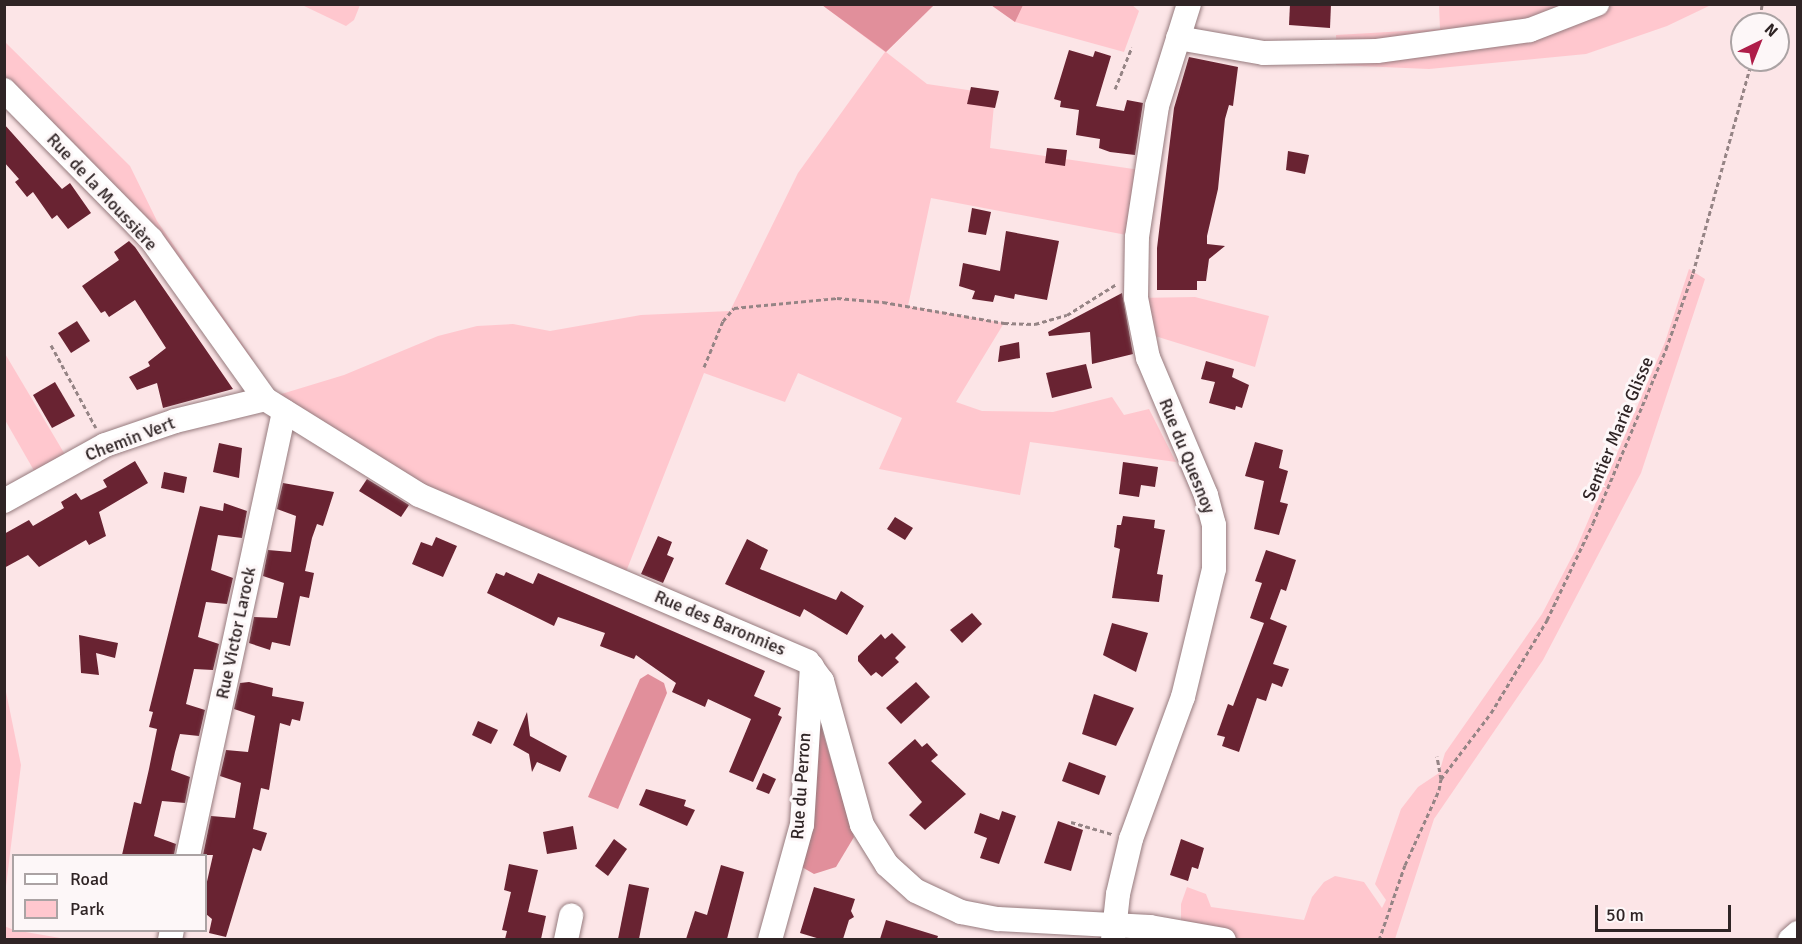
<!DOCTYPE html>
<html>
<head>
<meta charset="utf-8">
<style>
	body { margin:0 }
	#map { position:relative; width:1802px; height:944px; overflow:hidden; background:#fce5e7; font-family:Signika,sans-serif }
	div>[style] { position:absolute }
	.green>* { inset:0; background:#ffc7ce }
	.forest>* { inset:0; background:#e18f9b }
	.building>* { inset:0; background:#692332 }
	.path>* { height:3px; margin-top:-1.5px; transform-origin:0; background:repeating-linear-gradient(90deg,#958485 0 4.5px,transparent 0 7.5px) }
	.roads { filter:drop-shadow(0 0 2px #967b7e) drop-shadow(0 0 2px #967b7e) }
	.minor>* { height:24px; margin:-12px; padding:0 12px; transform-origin:12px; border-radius:12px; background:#fff }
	span { translate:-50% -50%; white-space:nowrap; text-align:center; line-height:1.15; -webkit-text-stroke:6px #fdf7f8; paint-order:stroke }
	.street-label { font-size:18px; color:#2f2425 }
	.frame { position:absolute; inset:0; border:6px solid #2f2425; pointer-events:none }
	.legend { position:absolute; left:12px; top:854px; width:195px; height:78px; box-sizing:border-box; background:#fdf7f8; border:2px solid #aba3a4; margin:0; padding:8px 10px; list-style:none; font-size:18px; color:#2f2425 }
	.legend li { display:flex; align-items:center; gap:12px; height:30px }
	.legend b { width:30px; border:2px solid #aba3a4 }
	.north { position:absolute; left:1730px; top:12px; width:60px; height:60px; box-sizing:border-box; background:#fdf7f8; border:2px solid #aba3a4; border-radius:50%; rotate:43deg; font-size:16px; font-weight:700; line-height:24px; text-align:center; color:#2f2425 }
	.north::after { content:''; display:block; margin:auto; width:21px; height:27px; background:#af1d49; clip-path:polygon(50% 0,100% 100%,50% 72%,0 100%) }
	.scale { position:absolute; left:1595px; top:905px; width:136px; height:27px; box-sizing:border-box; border:3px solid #2f2425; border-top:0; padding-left:8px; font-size:18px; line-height:21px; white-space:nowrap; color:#2f2425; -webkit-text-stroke:4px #fdf7f8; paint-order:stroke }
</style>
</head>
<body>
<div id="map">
	<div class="green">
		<i style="clip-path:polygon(1131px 4px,1139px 11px,1124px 52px,1015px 22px,991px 5px)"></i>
		<i style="clip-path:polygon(302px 5px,360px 5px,354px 20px,346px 26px)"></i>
		<i style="clip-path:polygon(822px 5px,934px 5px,886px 52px,927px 84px,995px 94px,990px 148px,1147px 171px,1137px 237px,931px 198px,908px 306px,1004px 323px,956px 402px,982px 411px,1053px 412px,1112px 397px,1124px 415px,1149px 409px,1176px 462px,1030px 442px,1020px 495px,879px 469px,902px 418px,798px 373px,785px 402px,704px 373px,622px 582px,419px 495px,265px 399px,344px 375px,438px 336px,477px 326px,513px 324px,550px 331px,641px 315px,730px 311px,798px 173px,885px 52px)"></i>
		<i style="clip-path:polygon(1439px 5px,1711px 5px,1667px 26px,1586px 54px,1429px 69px,1336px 65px,1336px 35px,1440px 29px)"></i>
		<i style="clip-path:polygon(4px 41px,130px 166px,157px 221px,253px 359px,240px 367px,151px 239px,5px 90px)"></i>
		<i style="clip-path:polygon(1689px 269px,1705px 279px,1641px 473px,1543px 660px,1434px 819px,1395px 939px,1224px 939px,1181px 923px,1181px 904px,1187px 887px,1206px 894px,1211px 907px,1304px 920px,1312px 897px,1324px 882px,1335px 876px,1364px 882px,1382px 908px,1386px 900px,1375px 884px,1401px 809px,1418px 787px,1439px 773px,1445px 753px,1542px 614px,1576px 549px,1665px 342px)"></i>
		<i style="clip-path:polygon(1195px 297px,1269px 316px,1255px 367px,1155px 336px,1136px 298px)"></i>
		<i style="clip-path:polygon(4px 352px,70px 463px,40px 481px,5px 420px)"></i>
		<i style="clip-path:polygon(5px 687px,21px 765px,5px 894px,4px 687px)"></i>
		<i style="clip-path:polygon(4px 926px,14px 930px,66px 939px,5px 939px)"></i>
	</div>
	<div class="forest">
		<i style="clip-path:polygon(822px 5px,934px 5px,886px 52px)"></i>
		<i style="clip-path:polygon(991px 5px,1023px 4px,1023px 5px,1015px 22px)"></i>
		<i style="clip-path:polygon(648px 674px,664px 683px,667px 693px,618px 809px,588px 797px,640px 679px)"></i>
		<i style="clip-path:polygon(817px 713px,854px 837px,836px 867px,814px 874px,793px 862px)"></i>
	</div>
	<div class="building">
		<i style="clip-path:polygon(1290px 4px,1331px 4px,1330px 28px,1289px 25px)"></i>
		<i style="clip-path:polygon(1069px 50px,1093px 57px,1095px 51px,1111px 56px,1096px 106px,1124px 111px,1127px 100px,1143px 103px,1135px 155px,1110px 152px,1099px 148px,1100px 139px,1076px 135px,1079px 110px,1060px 107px,1061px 101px,1054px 99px)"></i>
		<i style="clip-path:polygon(1189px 57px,1238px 67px,1233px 106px,1229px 105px,1225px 119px,1218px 189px,1207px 236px,1207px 244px,1225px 246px,1209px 259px,1206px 281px,1197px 281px,1197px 290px,1157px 290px,1157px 248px,1174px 108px)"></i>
		<i style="clip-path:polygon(971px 87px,999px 91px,995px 108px,967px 104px)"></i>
		<i style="clip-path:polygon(4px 124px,62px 189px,70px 183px,91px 213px,68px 229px,57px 215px,52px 219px,33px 192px,27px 197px,15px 182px,19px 179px,4px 162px)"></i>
		<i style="clip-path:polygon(1047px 148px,1067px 150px,1065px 166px,1045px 163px)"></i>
		<i style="clip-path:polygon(1288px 151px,1309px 155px,1305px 174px,1286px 170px)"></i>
		<i style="clip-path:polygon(972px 208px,991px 212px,986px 235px,968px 232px)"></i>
		<i style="clip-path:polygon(1006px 231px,1059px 241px,1047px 300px,1015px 294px,1014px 299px,995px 295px,993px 302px,972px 299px,975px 291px,959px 286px,963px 263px,1000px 271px)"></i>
		<i style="clip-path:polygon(129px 241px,135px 247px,233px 389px,163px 408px,157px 383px,137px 390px,129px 377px,150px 366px,148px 362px,166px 348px,135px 300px,109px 317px,105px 311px,101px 313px,82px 286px,119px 260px,114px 252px)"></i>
		<i style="clip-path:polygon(1122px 293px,1133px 354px,1092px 364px,1090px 332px,1049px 336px,1048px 332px)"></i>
		<i style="clip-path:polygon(77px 321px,90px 341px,71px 353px,58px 333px)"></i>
		<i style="clip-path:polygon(1019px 342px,1020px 358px,998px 362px,1000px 346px)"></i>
		<i style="clip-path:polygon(1206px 361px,1234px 369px,1232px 377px,1249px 385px,1242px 408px,1236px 406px,1235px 410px,1209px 403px,1215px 382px,1201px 379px)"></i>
		<i style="clip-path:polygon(1086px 364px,1092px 388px,1052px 398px,1046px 373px)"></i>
		<i style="clip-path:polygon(55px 382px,75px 416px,52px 428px,33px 395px)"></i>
		<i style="clip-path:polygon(1255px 442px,1283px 450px,1279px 468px,1288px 471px,1280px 502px,1288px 504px,1279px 535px,1254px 529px,1264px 481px,1245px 476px)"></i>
		<i style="clip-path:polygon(219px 443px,242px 448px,239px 478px,213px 472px)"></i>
		<i style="clip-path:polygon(135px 461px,148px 483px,99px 512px,106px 536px,89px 545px,86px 540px,39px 567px,28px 555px,4px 568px,4px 534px,29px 520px,33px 526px,64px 508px,61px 502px,76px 493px,81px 500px,107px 487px,103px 480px)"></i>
		<i style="clip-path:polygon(1123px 462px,1158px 467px,1155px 487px,1141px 485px,1139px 497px,1119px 494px)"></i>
		<i style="clip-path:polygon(164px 472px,187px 477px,184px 493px,161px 488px)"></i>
		<i style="clip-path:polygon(367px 479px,409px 505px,401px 517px,359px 491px)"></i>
		<i style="clip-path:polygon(283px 483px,334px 492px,323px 526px,317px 524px,312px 538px,305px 571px,314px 573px,309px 598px,300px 596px,290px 646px,272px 642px,270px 650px,249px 643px,254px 617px,277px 618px,284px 583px,263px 576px,268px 550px,291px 552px,296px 516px,277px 509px)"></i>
		<i style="clip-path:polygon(224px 503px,247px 511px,242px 538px,218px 535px,211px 570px,233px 578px,227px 604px,206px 602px,198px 637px,219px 644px,213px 670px,194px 669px,186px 704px,205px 710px,199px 736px,180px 734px,175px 752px,171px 770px,190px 777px,185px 803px,162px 801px,154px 836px,176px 844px,174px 855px,122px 855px,134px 802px,141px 804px,149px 769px,157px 729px,149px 727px,153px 712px,149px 711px,200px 506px,223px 511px)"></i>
		<i style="clip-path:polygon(1123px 516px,1155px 520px,1154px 528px,1165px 530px,1157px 574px,1163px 575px,1159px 602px,1112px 598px,1120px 549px,1114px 547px,1117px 525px,1121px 525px)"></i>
		<i style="clip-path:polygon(895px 517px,913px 528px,905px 540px,887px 529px)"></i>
		<i style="clip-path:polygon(658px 536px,672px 542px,667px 555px,674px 558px,663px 583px,641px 574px)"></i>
		<i style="clip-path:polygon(436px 537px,457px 546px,443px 577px,412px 564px,421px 542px,432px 546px)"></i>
		<i style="clip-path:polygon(747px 539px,768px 550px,760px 569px,836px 600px,841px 591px,864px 606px,847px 635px,804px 609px,800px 617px,725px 584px)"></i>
		<i style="clip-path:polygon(1266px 550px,1296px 560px,1286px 591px,1281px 589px,1270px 619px,1287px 626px,1273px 664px,1289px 669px,1282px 687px,1272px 683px,1266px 701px,1257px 698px,1239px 752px,1222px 746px,1225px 737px,1217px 735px,1228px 704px,1233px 706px,1264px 623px,1250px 618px,1262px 583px,1255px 581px)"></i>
		<i style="clip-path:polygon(506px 572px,533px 584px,538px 573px,765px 671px,754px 696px,781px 708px,778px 715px,782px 717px,753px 782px,729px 772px,751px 719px,708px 699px,705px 707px,672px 692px,676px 683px,636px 655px,634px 659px,600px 646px,605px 633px,558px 617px,554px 626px,487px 593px,496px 573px,504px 576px)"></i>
		<i style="clip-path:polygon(972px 613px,982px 624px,962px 643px,950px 630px)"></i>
		<i style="clip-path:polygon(1112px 623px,1148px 633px,1136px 672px,1103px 655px)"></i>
		<i style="clip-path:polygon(892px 633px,906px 647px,895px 658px,899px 662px,882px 677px,876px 672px,871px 676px,858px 661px,858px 656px,881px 634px,885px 639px)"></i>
		<i style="clip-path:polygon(79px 635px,118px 643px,115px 658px,96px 653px,99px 675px,81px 673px)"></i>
		<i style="clip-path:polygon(249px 682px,273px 688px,272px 696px,304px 702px,300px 721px,292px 719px,290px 726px,280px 723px,269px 790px,261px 788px,253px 829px,267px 833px,261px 851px,253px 848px,226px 937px,209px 933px,212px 919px,206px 914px,206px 886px,213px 855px,203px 855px,211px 816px,235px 818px,241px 783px,220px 776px,226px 750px,248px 752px,255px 716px,234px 709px,240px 683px)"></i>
		<i style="clip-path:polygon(916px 682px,930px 697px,901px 724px,886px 708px)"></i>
		<i style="clip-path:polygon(1094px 694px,1134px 708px,1116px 746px,1082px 734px)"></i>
		<i style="clip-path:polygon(527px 712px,530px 736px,567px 756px,560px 772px,537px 762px,532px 772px,529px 754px,513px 745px)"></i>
		<i style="clip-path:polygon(478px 721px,498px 730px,491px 744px,472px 735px)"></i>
		<i style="clip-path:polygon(915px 739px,922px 747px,927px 743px,938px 755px,931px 761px,966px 794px,925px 830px,909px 815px,922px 802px,888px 763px)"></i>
		<i style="clip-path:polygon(1069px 762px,1106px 776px,1099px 795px,1062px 781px)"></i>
		<i style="clip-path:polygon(763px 773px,776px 779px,769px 794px,756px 789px)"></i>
		<i style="clip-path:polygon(646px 789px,686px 800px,684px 806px,695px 810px,687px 826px,639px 805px)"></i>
		<i style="clip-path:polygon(1002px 811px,1016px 816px,999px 864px,980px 858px,987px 838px,974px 833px,980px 813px,999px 820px)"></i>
		<i style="clip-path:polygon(1058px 821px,1083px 830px,1071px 871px,1044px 863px)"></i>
		<i style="clip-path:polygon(573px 826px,577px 849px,547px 854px,543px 832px)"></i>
		<i style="clip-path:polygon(614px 839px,627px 849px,608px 876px,595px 866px)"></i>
		<i style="clip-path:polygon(1181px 839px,1204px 848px,1198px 869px,1192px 867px,1188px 881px,1170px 875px)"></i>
		<i style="clip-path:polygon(509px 864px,538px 870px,528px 912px,546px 916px,541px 939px,505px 939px,507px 931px,502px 930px,511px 892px,504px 890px)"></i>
		<i style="clip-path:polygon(721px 865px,744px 872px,727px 939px,686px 939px,695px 911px,707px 915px)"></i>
		<i style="clip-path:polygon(629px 884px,649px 888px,639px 939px,618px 939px)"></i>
		<i style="clip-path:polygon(814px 887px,855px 899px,851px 911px,854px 917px,849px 920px,843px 939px,820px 939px,800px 933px)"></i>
		<i style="clip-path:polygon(886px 920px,938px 936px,937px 939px,880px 939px)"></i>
	</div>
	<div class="path">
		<i style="left:1759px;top:24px;width:20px;rotate:-81deg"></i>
		<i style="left:1115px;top:89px;width:45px;rotate:-68deg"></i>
		<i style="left:51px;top:345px;width:94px;rotate:61.5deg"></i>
		<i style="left:704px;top:367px;width:50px;rotate:-67.6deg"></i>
		<i style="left:723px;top:321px;width:17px;rotate:-50deg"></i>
		<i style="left:734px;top:308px;width:103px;rotate:-5.5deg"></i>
		<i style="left:837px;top:298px;width:46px;rotate:5deg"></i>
		<i style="left:883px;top:302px;width:123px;rotate:9.8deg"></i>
		<i style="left:1004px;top:323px;width:31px;rotate:2deg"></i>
		<i style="left:1035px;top:324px;width:33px;rotate:-16deg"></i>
		<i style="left:1067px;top:315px;width:57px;rotate:-32deg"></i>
		<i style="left:1441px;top:779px;width:83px;rotate:-52.9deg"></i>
		<i style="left:1491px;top:713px;width:109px;rotate:-58.9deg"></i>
		<i style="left:1547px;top:620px;width:107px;rotate:-64.6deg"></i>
		<i style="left:1593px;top:523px;width:189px;rotate:-67.2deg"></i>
		<i style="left:1666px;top:349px;width:81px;rotate:-70.4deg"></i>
		<i style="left:1693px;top:273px;width:221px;rotate:-74.5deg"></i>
		<i style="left:1071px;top:822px;width:43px;rotate:16.3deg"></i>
		<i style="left:1379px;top:940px;width:79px;rotate:-70.9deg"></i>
		<i style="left:1405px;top:865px;width:82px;rotate:-65.6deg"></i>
		<i style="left:1439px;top:790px;width:11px;rotate:-80deg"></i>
		<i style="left:1441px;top:779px;width:23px;rotate:-100deg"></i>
	</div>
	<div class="roads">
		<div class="minor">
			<i style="left:1178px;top:38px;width:87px;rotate:9.9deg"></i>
			<i style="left:1264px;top:53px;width:113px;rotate:-1deg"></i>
			<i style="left:1377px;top:51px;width:154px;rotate:-7.8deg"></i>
			<i style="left:1530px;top:30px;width:72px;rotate:-21.2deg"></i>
			<i style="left:4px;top:90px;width:209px;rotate:45.4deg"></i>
			<i style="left:151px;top:239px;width:196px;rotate:54.5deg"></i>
			<i style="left:265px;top:399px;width:181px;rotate:31.9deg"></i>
			<i style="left:419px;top:495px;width:423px;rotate:23.2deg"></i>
			<i style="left:808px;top:662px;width:24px;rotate:54deg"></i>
			<i style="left:822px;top:681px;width:149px;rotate:74.5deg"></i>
			<i style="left:862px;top:825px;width:47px;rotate:58deg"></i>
			<i style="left:887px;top:865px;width:39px;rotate:42deg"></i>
			<i style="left:916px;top:891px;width:50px;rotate:25deg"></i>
			<i style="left:961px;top:912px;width:38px;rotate:11deg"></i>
			<i style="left:998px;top:919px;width:152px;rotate:3deg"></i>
			<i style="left:1150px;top:927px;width:75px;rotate:10deg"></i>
			<i style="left:4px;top:501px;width:115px;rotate:-29deg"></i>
			<i style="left:105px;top:445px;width:74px;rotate:-18.9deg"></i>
			<i style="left:175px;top:421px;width:93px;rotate:-13.7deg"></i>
			<i style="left:188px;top:856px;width:455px;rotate:-77.8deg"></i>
			<i style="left:170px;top:940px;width:10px;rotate:-79deg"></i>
			<i style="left:566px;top:940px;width:25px;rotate:-78deg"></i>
			<i style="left:770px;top:940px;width:119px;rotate:-74.5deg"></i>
			<i style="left:802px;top:825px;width:159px;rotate:-86.4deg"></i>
			<i style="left:1113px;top:940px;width:46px;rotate:-83.8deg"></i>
			<i style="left:1118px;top:894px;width:57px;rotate:-76.7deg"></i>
			<i style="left:1131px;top:839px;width:151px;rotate:-69.9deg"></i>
			<i style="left:1183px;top:697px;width:132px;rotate:-76.4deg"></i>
			<i style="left:1214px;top:569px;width:44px;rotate:-90deg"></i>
			<i style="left:1214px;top:525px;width:31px;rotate:-105deg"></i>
			<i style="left:1206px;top:495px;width:149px;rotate:-112.9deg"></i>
			<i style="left:1148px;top:358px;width:61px;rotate:-101.3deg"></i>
			<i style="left:1136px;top:298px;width:61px;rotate:-89.1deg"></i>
			<i style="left:1137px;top:237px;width:133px;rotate:-81.3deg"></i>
			<i style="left:1157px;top:106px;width:107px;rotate:-72.6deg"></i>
			<i style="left:1790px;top:940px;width:11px;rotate:-41deg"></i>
		</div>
	</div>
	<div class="street-label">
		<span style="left:102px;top:192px;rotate:47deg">Rue de la Moussière</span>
		<span style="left:1618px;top:429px;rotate:-67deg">Sentier Marie Glisse</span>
		<span style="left:130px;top:439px;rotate:-21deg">Chemin Vert</span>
		<span style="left:1187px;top:456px;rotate:68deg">Rue du Quesnoy</span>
		<span style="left:720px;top:623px;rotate:23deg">Rue des Baronnies</span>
		<span style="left:236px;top:633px;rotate:-78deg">Rue Victor Larock</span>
		<span style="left:801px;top:786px;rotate:-86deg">Rue du Perron</span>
	</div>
	<div class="frame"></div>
	<ul class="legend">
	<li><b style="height:8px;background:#fff"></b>Road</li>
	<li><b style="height:16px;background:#ffc7ce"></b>Park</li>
	</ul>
	<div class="north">N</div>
	<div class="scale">50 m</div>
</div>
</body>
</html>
